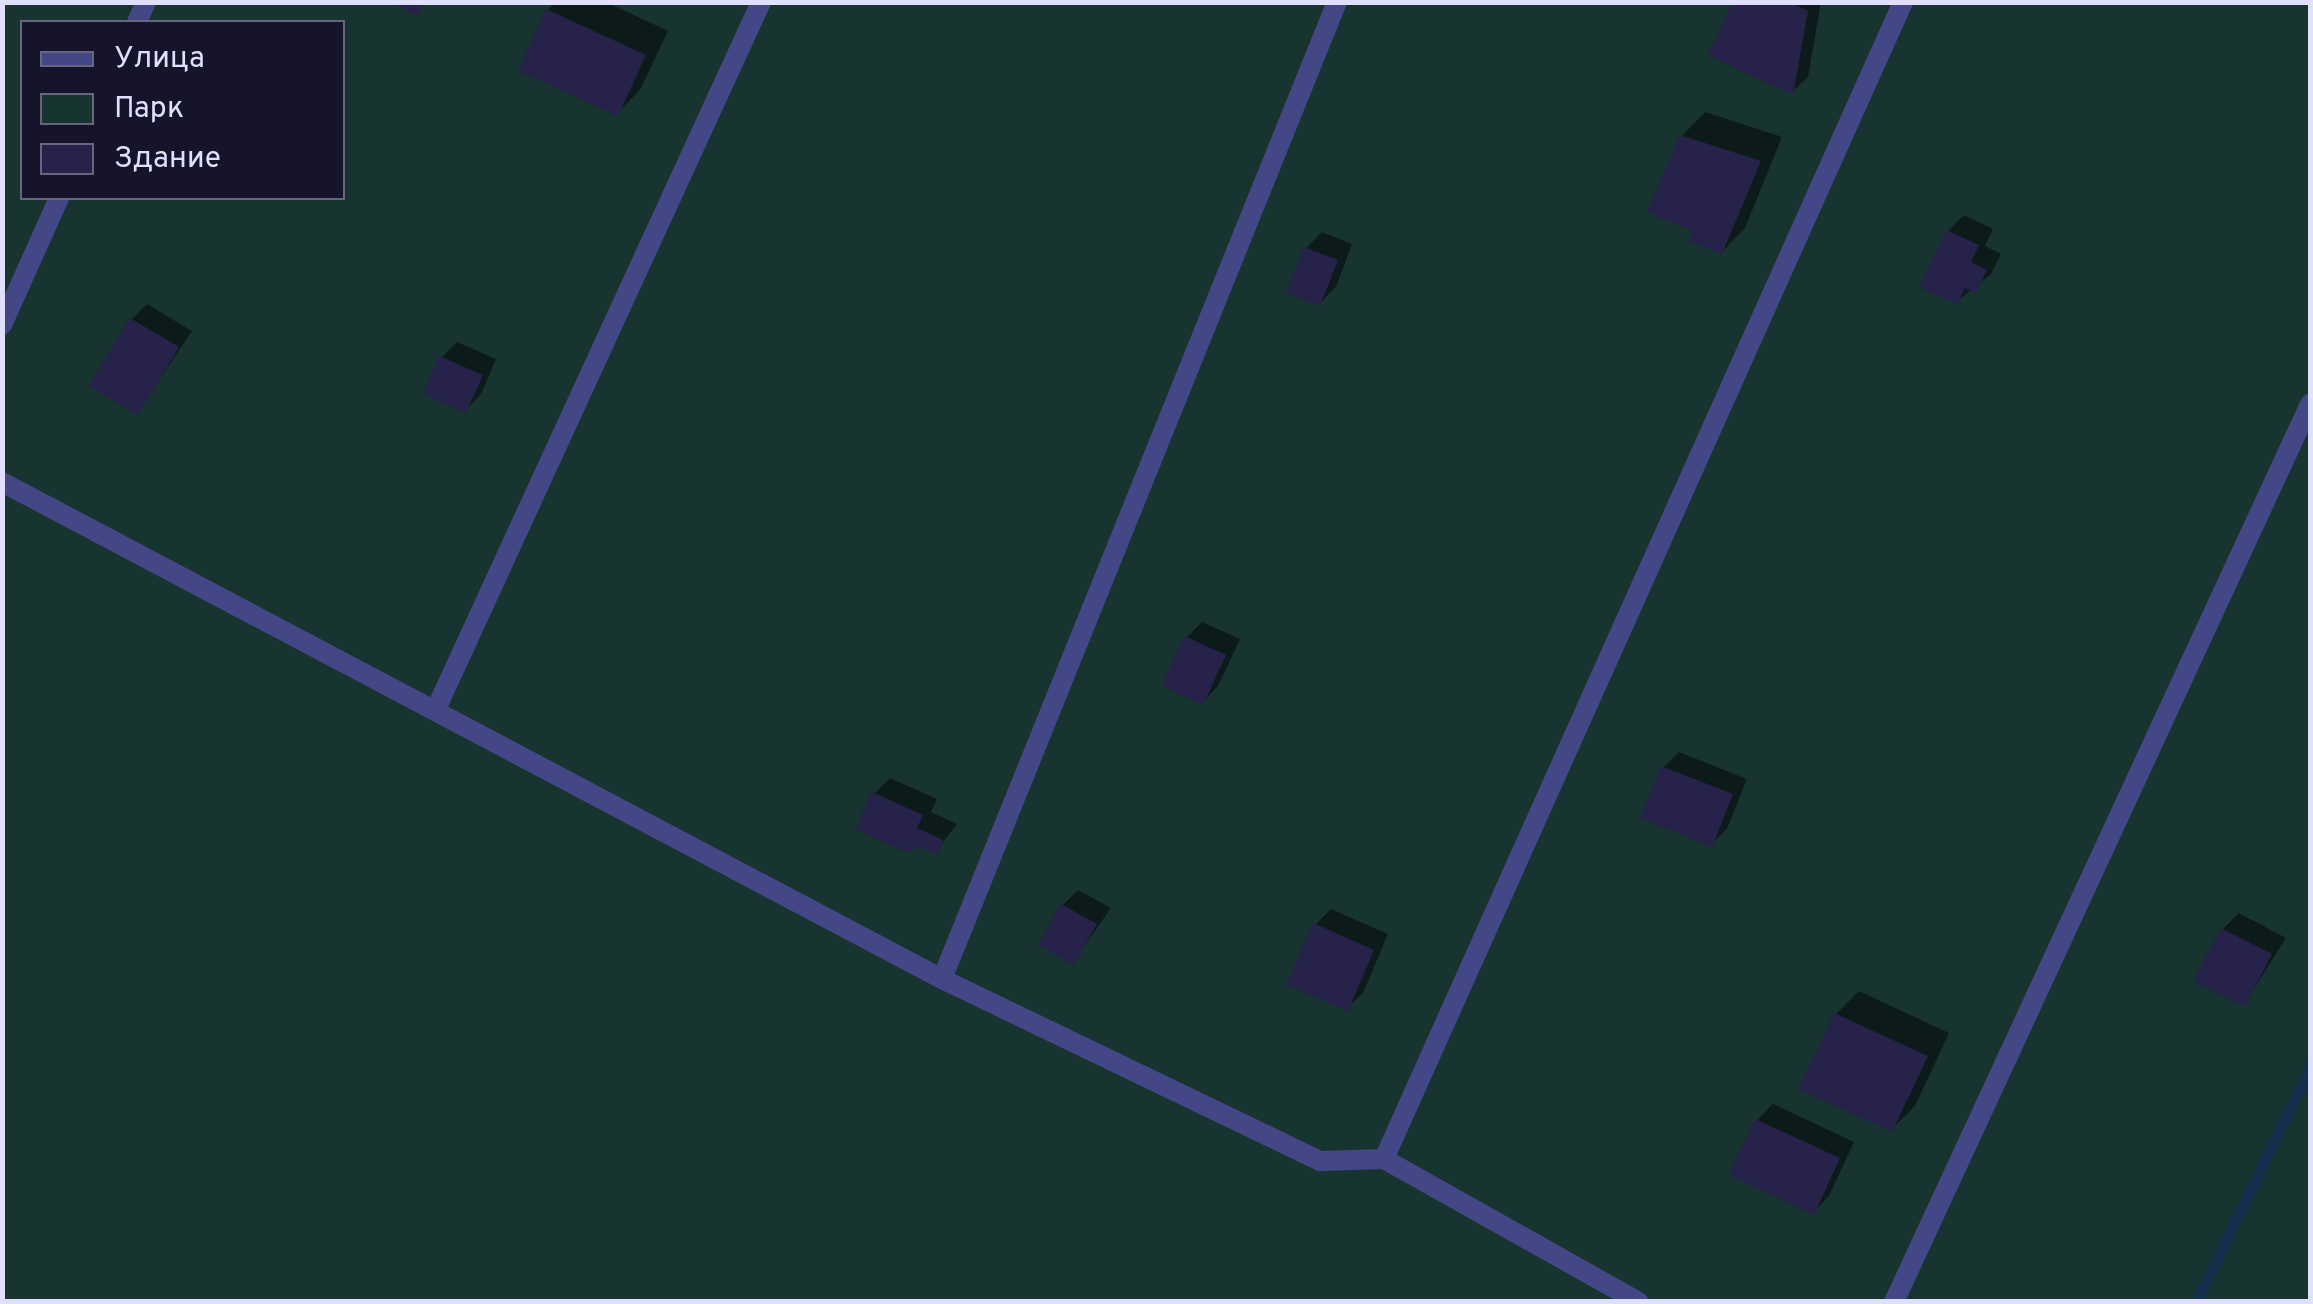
<!DOCTYPE html>
<html>
<head>
<meta charset="utf-8">
<style>
	body { margin:0 }
	#map { position:relative; width:2313px; height:1304px; overflow:hidden; background:#16142a; font-family:Overpass,sans-serif }
	div>[style] { position:absolute }
	.green>* { inset:0; background:#183430 }
	.shadow>* { inset:0; background:#0007 }
	.stream>* { height:11px; margin:-5.5px; padding:0 5.5px; transform-origin:5.5px; border-radius:5.5px; background:#152f4e }
	.building>* { inset:0; background:#26224a }
	.minor>* { height:20px; margin:-10px; padding:0 10px; transform-origin:10px; border-radius:10px; background:#444785 }
	span { translate:-50% -50%; white-space:nowrap; text-align:center; line-height:1.15; -webkit-text-stroke:9px #16142a; paint-order:stroke }
	.frame { position:absolute; inset:0; border:5px solid #e1e0fc; pointer-events:none }
	.legend { position:absolute; left:20px; top:20px; width:325px; height:180px; box-sizing:border-box; background:#16142a; border:2px solid #67667e; margin:0; padding:12px 18px; list-style:none; font-size:30px; color:#e1e0fc }
	.legend li { display:flex; align-items:center; gap:20px; height:50px }
	.legend b { width:50px; border:2px solid #67667e }
</style>
</head>
<body>
<div id="map">
	<div class="green">
		<i style="clip-path:polygon(evenodd,3px 3px,2310px 3px,2310px 1301px,3px 1302px,3px 3px,22px 22px,342px 22px,342px 198px,22px 198px,22px 22px)"></i>
	</div>
	<div class="shadow">
		<i style="clip-path:polygon(556px 2px,606px 2px,668px 31px,640px 90px,617px 113px,548px 10px)"></i>
		<i style="clip-path:polygon(1736px 2px,1821px 2px,1808px 77px,1792px 92px)"></i>
		<i style="clip-path:polygon(1705px 112px,1782px 137px,1745px 228px,1722px 252px,1696px 229px,1682px 136px)"></i>
		<i style="clip-path:polygon(1964px 215px,1993px 229px,1985px 246px,2001px 254px,1991px 274px,1956px 302px,1948px 231px)"></i>
		<i style="clip-path:polygon(1322px 232px,1352px 244px,1336px 287px,1320px 303px,1306px 248px)"></i>
		<i style="clip-path:polygon(147px 304px,192px 331px,137px 412px,132px 319px)"></i>
		<i style="clip-path:polygon(457px 342px,496px 359px,481px 394px,466px 410px,441px 358px)"></i>
		<i style="clip-path:polygon(1202px 622px,1240px 639px,1218px 686px,1203px 702px,1187px 637px)"></i>
		<i style="clip-path:polygon(1679px 752px,1747px 779px,1727px 829px,1711px 844px,1663px 768px)"></i>
		<i style="clip-path:polygon(890px 778px,937px 799px,931px 812px,957px 824px,936px 851px,874px 794px)"></i>
		<i style="clip-path:polygon(1078px 890px,1111px 908px,1073px 962px,1063px 905px)"></i>
		<i style="clip-path:polygon(1331px 909px,1388px 934px,1363px 993px,1347px 1008px,1315px 925px)"></i>
		<i style="clip-path:polygon(2239px 913px,2286px 938px,2244px 1004px,2223px 929px)"></i>
		<i style="clip-path:polygon(1859px 991px,1949px 1033px,1915px 1106px,1892px 1129px,1836px 1014px)"></i>
		<i style="clip-path:polygon(1773px 1104px,1854px 1142px,1829px 1196px,1814px 1212px,1757px 1120px)"></i>
	</div>
	<div class="stream">
		<i style="left:2196px;top:1302px;width:262px;rotate:-64.2deg"></i>
	</div>
	<div class="building">
		<i style="clip-path:polygon(391px 2px,424px 2px,417px 16px)"></i>
		<i style="clip-path:polygon(1733px 2px,1789px 2px,1808px 11px,1793px 95px,1708px 55px)"></i>
		<i style="clip-path:polygon(546px 9px,646px 55px,618px 116px,518px 71px)"></i>
		<i style="clip-path:polygon(1680px 135px,1761px 161px,1722px 254px,1688px 241px,1693px 231px,1647px 212px)"></i>
		<i style="clip-path:polygon(1946px 230px,1979px 245px,1971px 262px,1987px 270px,1976px 293px,1965px 288px,1957px 305px,1919px 287px)"></i>
		<i style="clip-path:polygon(1304px 247px,1338px 260px,1320px 306px,1286px 293px)"></i>
		<i style="clip-path:polygon(130px 318px,179px 347px,138px 415px,88px 386px)"></i>
		<i style="clip-path:polygon(439px 356px,483px 375px,466px 413px,423px 394px)"></i>
		<i style="clip-path:polygon(1184px 636px,1226px 655px,1203px 705px,1162px 686px)"></i>
		<i style="clip-path:polygon(1661px 766px,1733px 794px,1712px 847px,1640px 818px)"></i>
		<i style="clip-path:polygon(872px 792px,923px 815px,917px 828px,943px 840px,937px 854px,920px 847px,906px 852px,855px 829px)"></i>
		<i style="clip-path:polygon(1061px 904px,1097px 924px,1073px 965px,1038px 945px)"></i>
		<i style="clip-path:polygon(1313px 923px,1374px 950px,1348px 1011px,1286px 985px)"></i>
		<i style="clip-path:polygon(2221px 928px,2272px 954px,2244px 1007px,2193px 981px)"></i>
		<i style="clip-path:polygon(1834px 1013px,1928px 1056px,1892px 1132px,1798px 1089px)"></i>
		<i style="clip-path:polygon(1755px 1119px,1840px 1158px,1814px 1215px,1729px 1175px)"></i>
	</div>
	<div class="minor">
		<i style="left:137px;top:22px;width:22px;rotate:-66deg"></i>
		<i style="left:2px;top:325px;width:139px;rotate:-65.8deg"></i>
		<i style="left:2px;top:482px;width:1063px;rotate:27.87deg"></i>
		<i style="left:942px;top:979px;width:420px;rotate:25.7deg"></i>
		<i style="left:1320px;top:1161px;width:64px;rotate:-1.8deg"></i>
		<i style="left:1384px;top:1159px;width:292px;rotate:29.3deg"></i>
		<i style="left:436px;top:709px;width:778px;rotate:-65.31deg"></i>
		<i style="left:942px;top:979px;width:1054px;rotate:-67.99deg"></i>
		<i style="left:1384px;top:1159px;width:1268px;rotate:-65.84deg"></i>
		<i style="left:1894px;top:1302px;width:990px;rotate:-65.14deg"></i>
	</div>
	<div class="frame"></div>
	<ul class="legend">
	<li><b style="height:12px;background:#444785"></b>Улица</li>
	<li><b style="height:28px;background:#183430"></b>Парк</li>
	<li><b style="height:28px;background:#26224a"></b>Здание</li>
	</ul>
</div>
</body>
</html>
